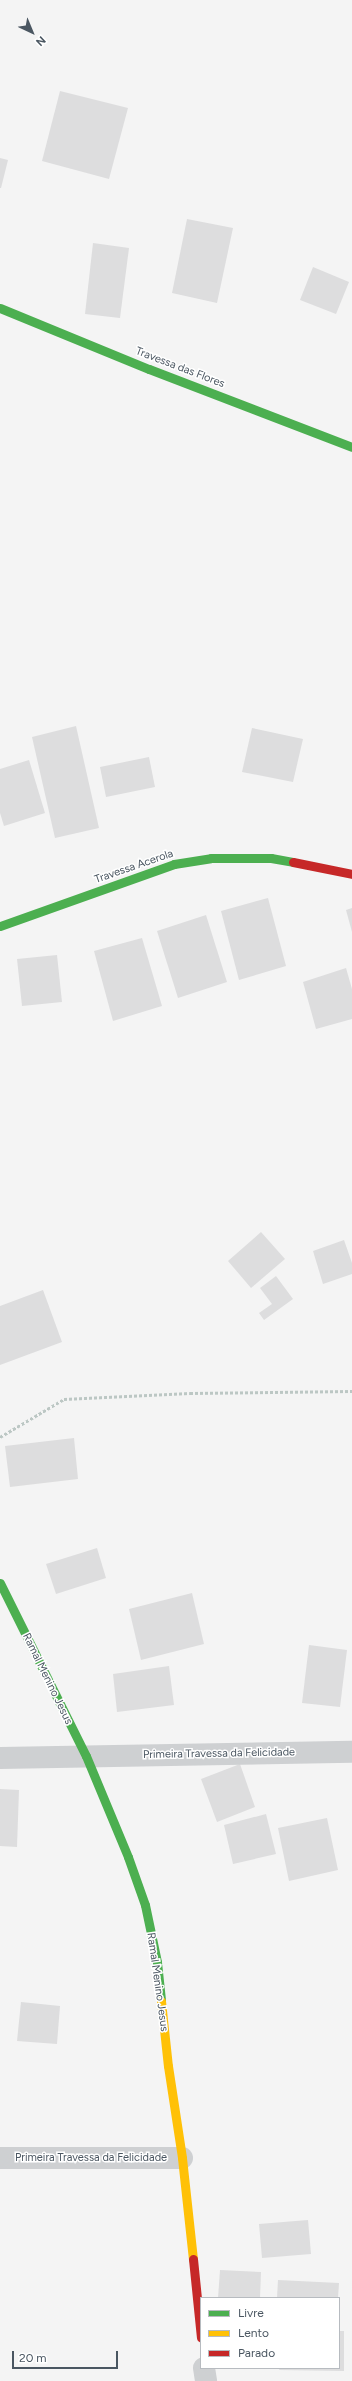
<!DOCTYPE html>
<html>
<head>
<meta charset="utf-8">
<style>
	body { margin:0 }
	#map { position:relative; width:352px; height:2381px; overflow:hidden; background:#f4f4f4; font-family:Figtree,sans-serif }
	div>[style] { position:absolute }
	.building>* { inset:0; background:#ddddde }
	.path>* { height:2.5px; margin-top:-1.25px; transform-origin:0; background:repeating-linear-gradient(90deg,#bcc7c4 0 3px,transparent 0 5px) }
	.street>* { height:22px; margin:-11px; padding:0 11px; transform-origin:11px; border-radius:11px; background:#ced0d2 }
	.fast>* { height:9px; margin:-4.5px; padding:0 4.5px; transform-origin:4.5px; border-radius:4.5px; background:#4caf50 }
	.slow>* { height:9px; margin:-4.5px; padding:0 4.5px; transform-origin:4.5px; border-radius:4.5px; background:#ffc107 }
	.jam>* { height:9px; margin:-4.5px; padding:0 4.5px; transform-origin:4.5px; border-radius:4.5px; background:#c62828 }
	span { translate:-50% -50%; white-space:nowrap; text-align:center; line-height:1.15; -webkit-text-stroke:3px #fff; paint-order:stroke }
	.street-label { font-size:11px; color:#4a5661 }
	.legend { position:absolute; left:200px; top:2297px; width:140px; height:72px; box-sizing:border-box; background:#fff; border:1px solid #b7bbc0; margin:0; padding:5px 7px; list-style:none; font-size:12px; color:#4a5661 }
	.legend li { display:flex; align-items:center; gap:8px; height:20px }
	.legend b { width:20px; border:1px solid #b7bbc0 }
	.north { position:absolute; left:12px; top:12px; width:40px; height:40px; -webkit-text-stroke:3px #fff; paint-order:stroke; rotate:136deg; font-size:11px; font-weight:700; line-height:16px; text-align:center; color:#4a5661 }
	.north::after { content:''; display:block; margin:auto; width:14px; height:18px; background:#4a5661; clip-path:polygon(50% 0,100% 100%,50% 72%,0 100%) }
	.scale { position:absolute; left:12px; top:2351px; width:106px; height:18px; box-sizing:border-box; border:2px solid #4a5661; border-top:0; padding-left:5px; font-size:12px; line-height:14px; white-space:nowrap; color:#4a5661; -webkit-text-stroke:3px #fff; paint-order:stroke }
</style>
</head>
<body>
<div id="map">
	<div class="building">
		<i style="clip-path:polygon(60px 91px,128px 108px,109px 179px,42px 161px)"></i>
		<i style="clip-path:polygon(0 158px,8px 160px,1px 188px,0 188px)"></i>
		<i style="clip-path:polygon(187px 219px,233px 228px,217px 303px,172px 293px)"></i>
		<i style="clip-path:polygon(93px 243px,129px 248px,120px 318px,85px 314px)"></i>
		<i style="clip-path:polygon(313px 267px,349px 282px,336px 314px,300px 300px)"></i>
		<i style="clip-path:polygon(76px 726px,99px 828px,55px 838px,32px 737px)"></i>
		<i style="clip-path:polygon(252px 728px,303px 739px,293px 782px,242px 772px)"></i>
		<i style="clip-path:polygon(149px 757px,155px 787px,106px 797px,100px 767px)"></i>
		<i style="clip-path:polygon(29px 760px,45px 813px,4px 826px,0 813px,0 769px)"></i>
		<i style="clip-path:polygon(268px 898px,286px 966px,239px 980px,221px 911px)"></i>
		<i style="clip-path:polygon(352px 908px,352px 932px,346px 910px)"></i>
		<i style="clip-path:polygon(206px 915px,227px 982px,178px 998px,157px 931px)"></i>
		<i style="clip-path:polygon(142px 938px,162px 1006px,113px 1021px,94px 951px)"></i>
		<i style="clip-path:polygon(57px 955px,62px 1002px,22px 1006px,17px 959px)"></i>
		<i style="clip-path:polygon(346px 968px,352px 989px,352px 1019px,316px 1029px,303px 982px)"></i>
		<i style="clip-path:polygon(261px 1232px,285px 1259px,251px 1288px,228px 1261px)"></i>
		<i style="clip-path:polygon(344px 1240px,352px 1263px,352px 1274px,323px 1284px,313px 1251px)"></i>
		<i style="clip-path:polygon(276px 1276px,293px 1299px,264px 1320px,259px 1313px,272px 1304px,260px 1288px)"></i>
		<i style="clip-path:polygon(43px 1290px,62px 1342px,0 1365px,0 1306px)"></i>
		<i style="clip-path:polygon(74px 1438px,78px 1479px,10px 1487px,5px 1446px)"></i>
		<i style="clip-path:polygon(97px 1548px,106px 1578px,56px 1594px,46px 1564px)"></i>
		<i style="clip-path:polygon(192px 1593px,204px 1644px,141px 1660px,129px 1609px)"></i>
		<i style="clip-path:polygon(309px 1645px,347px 1650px,340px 1707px,302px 1703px)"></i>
		<i style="clip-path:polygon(169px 1666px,174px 1705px,117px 1712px,113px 1674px)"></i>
		<i style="clip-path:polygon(240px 1764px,255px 1807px,217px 1822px,201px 1779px)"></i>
		<i style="clip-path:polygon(0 1789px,19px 1790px,17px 1847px,0 1846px)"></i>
		<i style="clip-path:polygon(266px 1814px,276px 1854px,233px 1864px,224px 1825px)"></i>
		<i style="clip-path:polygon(327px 1818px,338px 1870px,289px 1881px,278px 1828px)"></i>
		<i style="clip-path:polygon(21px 2002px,60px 2006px,57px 2044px,17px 2041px)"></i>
		<i style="clip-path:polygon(308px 2220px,311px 2254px,262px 2258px,259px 2224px)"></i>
		<i style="clip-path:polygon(220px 2270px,261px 2272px,260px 2298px,218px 2298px)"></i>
		<i style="clip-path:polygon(278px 2280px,339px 2283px,338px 2298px,277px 2298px)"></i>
		<i style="clip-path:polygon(339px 2331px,344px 2331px,344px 2371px,279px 2370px,280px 2368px,339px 2368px)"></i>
	</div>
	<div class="path">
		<i style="left:0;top:1437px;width:74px;rotate:-30.7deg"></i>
		<i style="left:64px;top:1399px;width:126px;rotate:-2.7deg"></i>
		<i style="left:190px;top:1393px;width:162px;rotate:-0.7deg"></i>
	</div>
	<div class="street">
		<i style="left:0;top:1758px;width:352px;rotate:-1deg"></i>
		<i style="left:0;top:2158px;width:182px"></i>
		<i style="left:204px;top:2368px;width:13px;rotate:81deg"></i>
	</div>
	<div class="fast">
		<i style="left:0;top:308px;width:161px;rotate:22.3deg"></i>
		<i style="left:149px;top:369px;width:217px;rotate:21deg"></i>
		<i style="left:0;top:926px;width:185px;rotate:-19.6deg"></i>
		<i style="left:174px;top:864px;width:37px;rotate:-9deg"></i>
		<i style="left:211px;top:858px;width:60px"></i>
		<i style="left:271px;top:858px;width:22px;rotate:10deg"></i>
		<i style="left:0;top:1583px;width:193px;rotate:63.6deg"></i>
		<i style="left:86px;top:1756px;width:109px;rotate:67.4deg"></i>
		<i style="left:128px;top:1857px;width:51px;rotate:70.5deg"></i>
		<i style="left:145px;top:1905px;width:58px;rotate:78.1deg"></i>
		<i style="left:157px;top:1962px;width:39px;rotate:84deg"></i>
	</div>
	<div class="slow">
		<i style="left:161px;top:2001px;width:65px;rotate:83.9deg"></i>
		<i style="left:168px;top:2066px;width:93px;rotate:81.3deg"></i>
		<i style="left:182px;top:2158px;width:102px;rotate:83.8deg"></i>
	</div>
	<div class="jam">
		<i style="left:293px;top:862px;width:60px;rotate:11.5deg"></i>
		<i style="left:193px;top:2259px;width:79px;rotate:84.2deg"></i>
	</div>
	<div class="street-label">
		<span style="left:180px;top:368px;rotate:21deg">Travessa das Flores</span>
		<span style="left:134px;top:867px;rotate:-19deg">Travessa Acerola</span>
		<span style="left:47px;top:1679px;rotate:64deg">Ramal Menino Jesus</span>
		<span style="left:219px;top:1754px;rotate:-1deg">Primeira Travessa da Felicidade</span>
		<span style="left:157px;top:1982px;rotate:82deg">Ramal Menino Jesus</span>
		<span style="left:91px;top:2158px">Primeira Travessa da Felicidade</span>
	</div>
	<ul class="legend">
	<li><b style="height:5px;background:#4caf50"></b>Livre</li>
	<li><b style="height:5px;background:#ffc107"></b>Lento</li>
	<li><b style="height:5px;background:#c62828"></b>Parado</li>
	</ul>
	<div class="north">N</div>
	<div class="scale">20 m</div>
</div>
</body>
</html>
